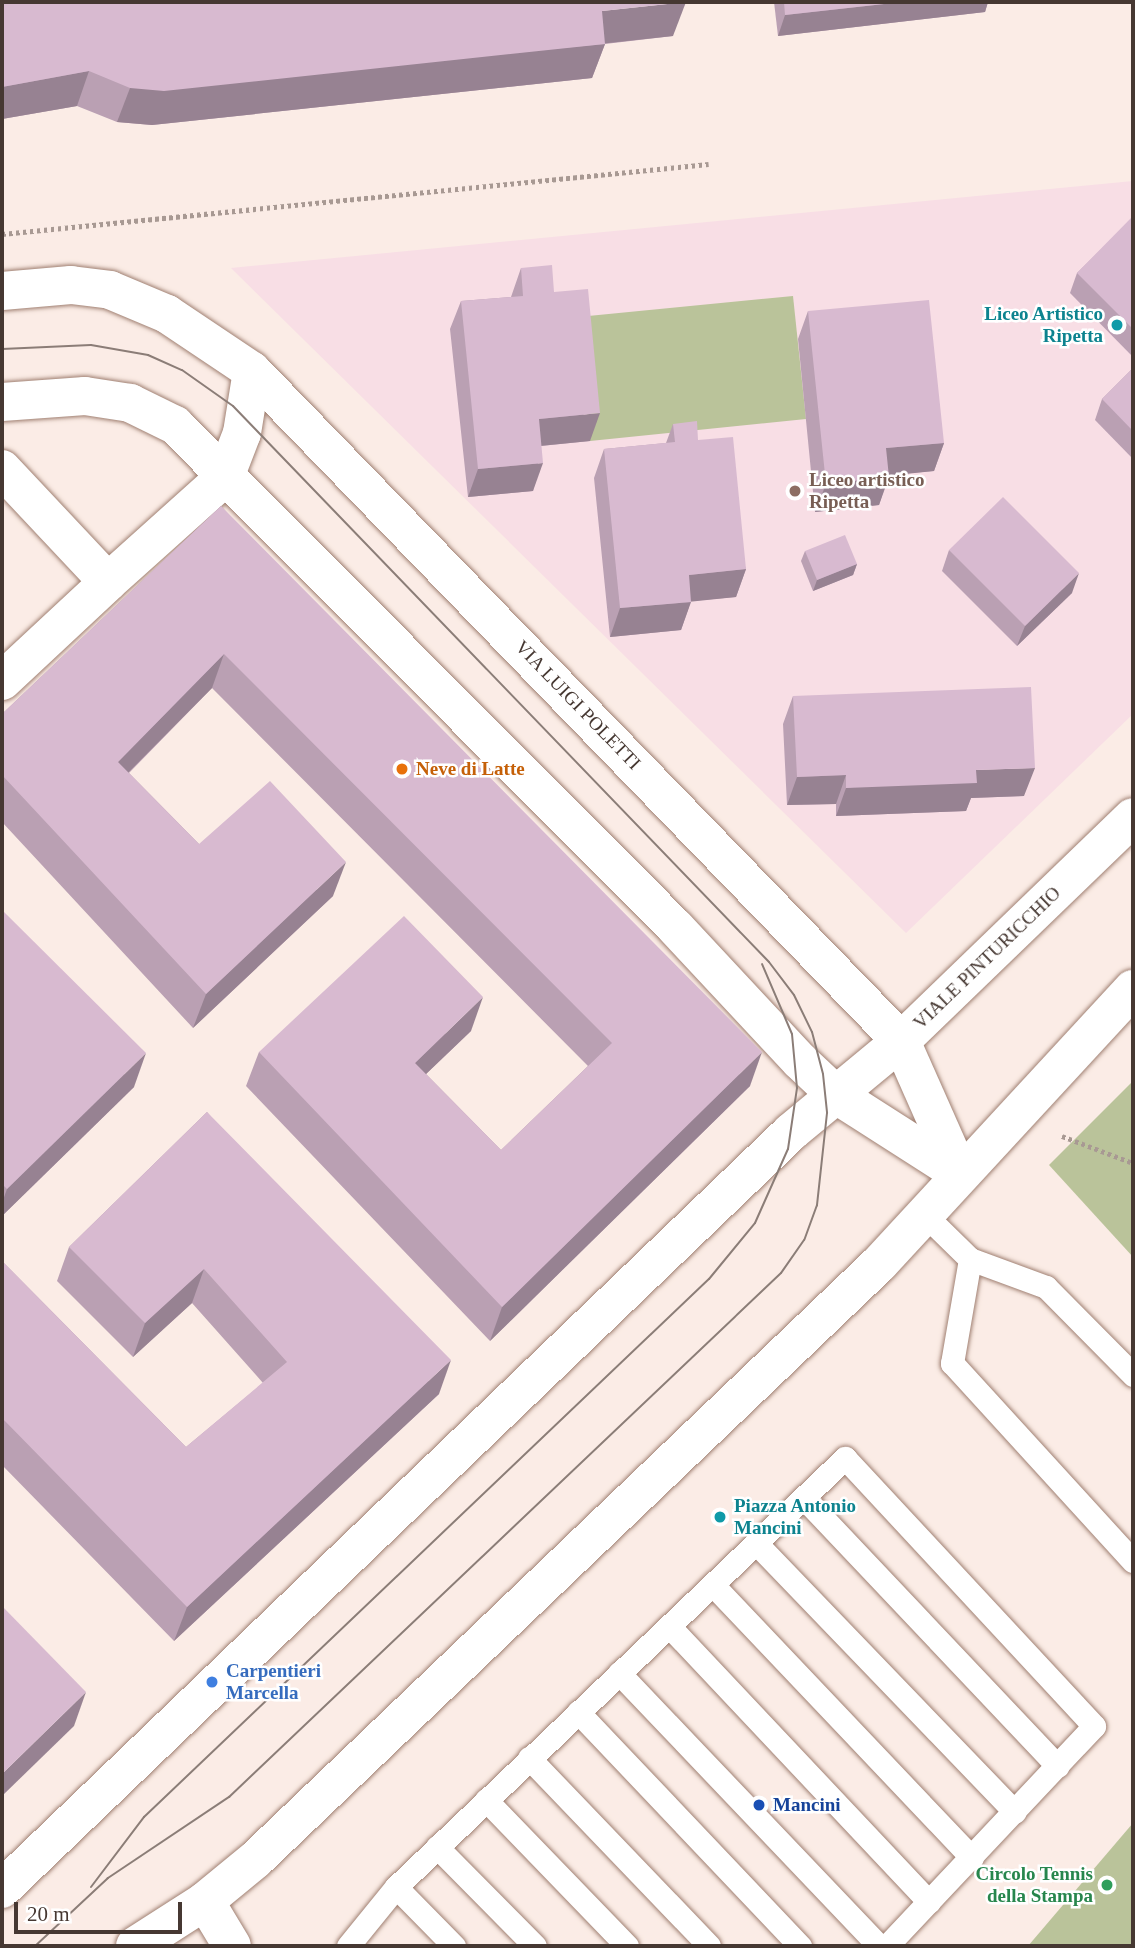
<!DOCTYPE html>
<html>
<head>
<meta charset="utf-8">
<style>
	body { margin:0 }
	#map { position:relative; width:1135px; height:1948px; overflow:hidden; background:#fbece6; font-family:"Times New Roman",serif }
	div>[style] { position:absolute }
	.education>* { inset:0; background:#f8dee5 }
	.green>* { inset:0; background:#bac39a }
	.path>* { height:4.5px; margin-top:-2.25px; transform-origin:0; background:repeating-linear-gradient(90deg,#a89993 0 3.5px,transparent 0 7px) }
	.roads { filter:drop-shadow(0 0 2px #a08072) drop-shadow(0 0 2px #a08072) }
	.service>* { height:23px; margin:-11.5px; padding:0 11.5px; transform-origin:11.5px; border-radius:11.5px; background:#fff }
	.minor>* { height:38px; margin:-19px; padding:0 19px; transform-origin:19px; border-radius:19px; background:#fff }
	.tram>* { height:2px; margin:-1px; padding:0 1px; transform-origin:1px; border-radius:1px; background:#8b7d77 }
	.wall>* { inset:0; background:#baa0b3 }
	.shaded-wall>* { inset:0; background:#978292 }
	.building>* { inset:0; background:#d8bad0 }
	.dots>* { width:19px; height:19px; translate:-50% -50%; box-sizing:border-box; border:4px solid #fff; border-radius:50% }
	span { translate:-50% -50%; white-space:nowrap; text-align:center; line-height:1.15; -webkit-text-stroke:5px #fff; paint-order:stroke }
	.culture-label { font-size:19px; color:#0d838f; font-weight:700 }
	.right { translate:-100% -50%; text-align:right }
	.left { translate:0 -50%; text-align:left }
	.education-label { font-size:19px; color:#785e54; font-weight:700 }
	.street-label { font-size:19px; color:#463832 }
	.food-label { font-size:19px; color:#c56008; font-weight:700 }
	.shop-label { font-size:19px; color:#366cbe; font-weight:700 }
	.transit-label { font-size:19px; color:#164399; font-weight:700 }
	.leisure-label { font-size:19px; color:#27864d; font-weight:700 }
	.frame { position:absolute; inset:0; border:4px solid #463832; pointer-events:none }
	.scale { position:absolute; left:14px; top:1902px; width:168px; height:32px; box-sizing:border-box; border:4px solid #463832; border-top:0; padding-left:9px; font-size:21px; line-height:24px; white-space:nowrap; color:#463832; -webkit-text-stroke:5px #fff; paint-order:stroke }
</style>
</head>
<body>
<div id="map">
	<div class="education">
		<i style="clip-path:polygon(1133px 181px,1133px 714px,906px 933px,231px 268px)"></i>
	</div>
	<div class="green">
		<i style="clip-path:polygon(793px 296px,806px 419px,590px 441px,578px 317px)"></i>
		<i style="clip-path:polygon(1133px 1081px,1133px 1257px,1049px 1165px)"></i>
		<i style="clip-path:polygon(1133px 1823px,1133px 1946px,1028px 1946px)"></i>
	</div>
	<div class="path">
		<i style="left:2px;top:234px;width:710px;rotate:-5.65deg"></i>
		<i style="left:1062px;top:1136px;width:76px;rotate:20.8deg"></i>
	</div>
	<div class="roads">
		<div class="service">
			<i style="left:924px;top:1214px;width:64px;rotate:44.4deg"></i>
			<i style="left:970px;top:1259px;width:81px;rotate:20.2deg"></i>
			<i style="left:1046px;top:1287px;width:124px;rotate:45.3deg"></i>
			<i style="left:970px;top:1259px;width:106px;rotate:99.8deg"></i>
			<i style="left:952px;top:1363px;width:268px;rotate:47.6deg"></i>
			<i style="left:804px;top:1498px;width:369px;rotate:46.6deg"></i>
			<i style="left:756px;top:1543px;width:373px;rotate:46.1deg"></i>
			<i style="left:713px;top:1585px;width:376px;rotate:46.5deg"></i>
			<i style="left:669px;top:1626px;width:379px;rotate:46.7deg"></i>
			<i style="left:619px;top:1673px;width:377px;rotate:46.4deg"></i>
			<i style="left:578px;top:1712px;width:323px;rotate:46.5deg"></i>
			<i style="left:529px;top:1758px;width:260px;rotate:46.2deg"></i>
			<i style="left:486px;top:1800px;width:203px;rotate:46deg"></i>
			<i style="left:437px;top:1847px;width:139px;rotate:45.3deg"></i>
			<i style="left:396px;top:1887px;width:83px;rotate:45.5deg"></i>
			<i style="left:348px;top:1946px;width:76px;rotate:-50.9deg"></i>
			<i style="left:396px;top:1887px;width:621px;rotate:-43.7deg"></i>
			<i style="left:845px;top:1458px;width:366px;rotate:47.1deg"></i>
			<i style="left:1094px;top:1726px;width:302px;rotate:133.3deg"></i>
		</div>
		<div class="minor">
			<i style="left:2px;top:291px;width:69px;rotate:-5deg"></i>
			<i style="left:71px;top:285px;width:39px;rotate:7deg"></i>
			<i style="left:110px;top:290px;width:62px;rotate:22.8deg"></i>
			<i style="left:167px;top:314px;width:102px;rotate:33.8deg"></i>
			<i style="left:252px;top:371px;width:63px;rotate:99.2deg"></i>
			<i style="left:242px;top:433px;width:47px;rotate:111.1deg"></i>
			<i style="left:225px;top:477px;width:157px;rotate:138.1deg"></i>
			<i style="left:108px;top:582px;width:155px;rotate:-133.2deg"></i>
			<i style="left:252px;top:371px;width:933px;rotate:45.91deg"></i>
			<i style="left:901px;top:1041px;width:145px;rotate:66.1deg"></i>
			<i style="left:2px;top:402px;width:83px;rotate:-4.1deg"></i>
			<i style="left:85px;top:396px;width:46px;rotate:8.8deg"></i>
			<i style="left:130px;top:403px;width:50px;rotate:26.1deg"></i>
			<i style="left:175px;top:425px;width:709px;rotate:45.11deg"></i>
			<i style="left:675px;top:927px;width:183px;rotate:47deg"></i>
			<i style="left:800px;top:1061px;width:48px;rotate:43.3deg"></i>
			<i style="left:835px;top:1094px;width:148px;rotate:32.6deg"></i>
			<i style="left:2px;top:681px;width:145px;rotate:-43deg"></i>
			<i style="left:2px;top:1889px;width:1093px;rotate:-43.81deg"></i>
			<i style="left:791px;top:1132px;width:143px;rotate:-39.6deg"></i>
			<i style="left:901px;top:1041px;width:322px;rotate:-44deg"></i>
			<i style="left:205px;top:1901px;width:52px;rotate:59deg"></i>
			<i style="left:135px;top:1946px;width:83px;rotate:-32.7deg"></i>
			<i style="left:205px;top:1901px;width:65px;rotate:-39.4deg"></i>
			<i style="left:255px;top:1860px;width:864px;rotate:-43.69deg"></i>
			<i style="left:880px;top:1263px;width:373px;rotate:-47.3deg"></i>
		</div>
	</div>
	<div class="tram">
		<i style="left:2px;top:349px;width:89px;rotate:-2.6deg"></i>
		<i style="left:91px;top:345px;width:58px;rotate:10deg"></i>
		<i style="left:148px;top:355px;width:37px;rotate:24deg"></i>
		<i style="left:182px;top:370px;width:62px;rotate:35.2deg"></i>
		<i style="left:233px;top:406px;width:772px;rotate:46.05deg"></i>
		<i style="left:769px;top:962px;width:41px;rotate:52.9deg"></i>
		<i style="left:794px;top:995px;width:41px;rotate:64.1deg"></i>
		<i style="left:812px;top:1032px;width:43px;rotate:75.3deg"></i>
		<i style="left:823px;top:1074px;width:39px;rotate:84deg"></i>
		<i style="left:827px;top:1113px;width:93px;rotate:96.2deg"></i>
		<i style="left:817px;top:1205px;width:37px;rotate:110deg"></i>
		<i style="left:804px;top:1240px;width:40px;rotate:124.9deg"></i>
		<i style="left:781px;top:1273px;width:761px;rotate:136.49deg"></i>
		<i style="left:229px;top:1797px;width:146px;rotate:146.2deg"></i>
		<i style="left:108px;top:1878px;width:100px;rotate:137deg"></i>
		<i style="left:91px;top:1887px;width:88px;rotate:-52.9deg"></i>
		<i style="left:144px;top:1817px;width:780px;rotate:-43.6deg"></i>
		<i style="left:709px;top:1279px;width:72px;rotate:-50.6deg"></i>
		<i style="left:755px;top:1223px;width:81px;rotate:-66deg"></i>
		<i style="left:788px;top:1149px;width:62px;rotate:-81.6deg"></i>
		<i style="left:797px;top:1088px;width:54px;rotate:-95.3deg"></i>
		<i style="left:792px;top:1034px;width:76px;rotate:-113.2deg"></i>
	</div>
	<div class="wall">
		<i style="clip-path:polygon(2px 2px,673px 36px,605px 44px,592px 78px,152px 125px,117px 122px,77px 106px,2px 119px)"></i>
		<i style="clip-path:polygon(774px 2px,988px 2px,985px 12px,778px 36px)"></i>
		<i style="clip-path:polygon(1133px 218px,1133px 357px,1070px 293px,1077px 273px)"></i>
		<i style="clip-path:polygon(521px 268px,554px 292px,590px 441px,541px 446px,533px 491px,468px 497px,450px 329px,461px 301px,511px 297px)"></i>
		<i style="clip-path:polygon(808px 311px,944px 443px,934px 471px,889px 475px,879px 505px,815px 512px,798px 339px)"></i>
		<i style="clip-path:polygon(1133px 368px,1133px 459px,1095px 420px,1102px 399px)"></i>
		<i style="clip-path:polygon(673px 424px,698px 440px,746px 569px,736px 597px,691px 601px,681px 630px,610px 637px,594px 478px,604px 449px,666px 443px)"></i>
		<i style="clip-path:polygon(221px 506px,750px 1086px,490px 1341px,246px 1086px,259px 1052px,471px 1031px,426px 1074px,501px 1150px,588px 1066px,212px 688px,129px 773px,199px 844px,333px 896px,193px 1028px,2px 822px,2px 714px)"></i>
		<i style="clip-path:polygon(949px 550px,1072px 593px,1017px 646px,942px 571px)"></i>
		<i style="clip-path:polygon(805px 551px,857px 564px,853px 575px,813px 591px,801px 561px)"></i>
		<i style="clip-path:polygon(793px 696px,1024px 796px,971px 798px,966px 811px,836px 816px,836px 804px,787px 805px,783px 724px)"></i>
		<i style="clip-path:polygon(2px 910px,134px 1087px,2px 1216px)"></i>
		<i style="clip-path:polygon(207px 1112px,439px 1394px,174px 1641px,2px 1465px,2px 1261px,186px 1447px,263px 1383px,192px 1303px,133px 1357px,57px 1281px,69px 1247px)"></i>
	</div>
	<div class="shaded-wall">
		<i style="clip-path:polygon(686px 2px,673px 36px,590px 45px,602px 11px)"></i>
		<i style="clip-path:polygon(902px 2px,988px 2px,985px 12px,778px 36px,785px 15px)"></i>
		<i style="clip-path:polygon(605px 44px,592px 78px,152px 125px,117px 122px,130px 88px)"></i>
		<i style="clip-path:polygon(89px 71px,77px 106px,2px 119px,2px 87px)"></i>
		<i style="clip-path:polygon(600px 413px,590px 441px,529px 447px,539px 419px)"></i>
		<i style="clip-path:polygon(944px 443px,934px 471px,876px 477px,886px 448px)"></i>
		<i style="clip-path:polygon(543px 463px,533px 491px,468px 497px,478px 469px)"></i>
		<i style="clip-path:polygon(889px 477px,879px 505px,815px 512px,826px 484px)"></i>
		<i style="clip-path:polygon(857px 564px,853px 575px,813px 591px,817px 580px)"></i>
		<i style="clip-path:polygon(746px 569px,736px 597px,678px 603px,689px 575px)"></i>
		<i style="clip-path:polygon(1079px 573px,1072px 593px,1017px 646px,1025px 626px)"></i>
		<i style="clip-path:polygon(691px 602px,681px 630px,610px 637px,620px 608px)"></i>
		<i style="clip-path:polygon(224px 654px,212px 688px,105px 796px,118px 762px)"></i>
		<i style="clip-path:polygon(1035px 768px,1024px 796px,971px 798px,966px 811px,836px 816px,846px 788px,976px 770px)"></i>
		<i style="clip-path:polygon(846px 775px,836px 804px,787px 805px,797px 777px)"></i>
		<i style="clip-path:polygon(346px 862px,333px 896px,193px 1028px,206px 994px)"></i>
		<i style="clip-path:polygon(483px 997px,471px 1031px,402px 1097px,415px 1063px)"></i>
		<i style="clip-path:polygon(762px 1052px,750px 1086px,490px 1341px,502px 1307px)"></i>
		<i style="clip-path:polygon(146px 1053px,134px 1087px,2px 1216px,2px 1203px,7px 1189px)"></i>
		<i style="clip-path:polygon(204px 1269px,192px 1303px,133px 1357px,145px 1323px)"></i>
		<i style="clip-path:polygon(451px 1360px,439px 1394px,174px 1641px,187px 1607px)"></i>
		<i style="clip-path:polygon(86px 1692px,74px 1726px,2px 1796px,2px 1774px)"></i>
	</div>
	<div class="building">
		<i style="clip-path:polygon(2px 2px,686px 2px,602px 11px,605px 44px,164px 91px,130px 88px,89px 71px,2px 87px)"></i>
		<i style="clip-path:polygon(784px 2px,902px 2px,785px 15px)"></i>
		<i style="clip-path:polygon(1132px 217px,1133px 218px,1133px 329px,1077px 273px)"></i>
		<i style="clip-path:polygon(552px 265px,554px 292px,588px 289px,600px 413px,539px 419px,543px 463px,478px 469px,461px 301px,523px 296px,521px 268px)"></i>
		<i style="clip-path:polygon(929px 300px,944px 443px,886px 448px,889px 477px,826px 484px,808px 311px)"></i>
		<i style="clip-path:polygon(1133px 368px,1133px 431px,1102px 399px)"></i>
		<i style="clip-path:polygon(697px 421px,698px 440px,733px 437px,746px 569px,689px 575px,691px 602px,620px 608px,604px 449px,675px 442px,673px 424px)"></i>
		<i style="clip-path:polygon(1003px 497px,1079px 573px,1025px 626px,949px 550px)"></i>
		<i style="clip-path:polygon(221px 506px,762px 1052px,502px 1307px,259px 1052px,404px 916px,483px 997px,415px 1063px,501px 1150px,612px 1043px,224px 654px,118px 762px,199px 844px,270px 781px,346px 862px,206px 994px,2px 775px,2px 714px)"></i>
		<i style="clip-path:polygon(845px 535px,857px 564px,817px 580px,805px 551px)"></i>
		<i style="clip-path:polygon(1031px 687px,1035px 768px,976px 770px,977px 783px,846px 788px,846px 775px,797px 777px,793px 696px)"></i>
		<i style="clip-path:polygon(2px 910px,146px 1053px,7px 1189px,2px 1184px)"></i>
		<i style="clip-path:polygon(207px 1112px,451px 1360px,187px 1607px,2px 1418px,2px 1261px,186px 1447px,287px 1362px,204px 1269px,145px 1323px,69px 1247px)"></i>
		<i style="clip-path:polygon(2px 1606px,86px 1692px,2px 1774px)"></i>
	</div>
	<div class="dots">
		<i style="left:1117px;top:325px;background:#0f9aa8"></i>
		<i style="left:795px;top:491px;background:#8d6e63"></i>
		<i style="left:402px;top:769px;background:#e8710a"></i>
		<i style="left:720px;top:1517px;background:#0f9aa8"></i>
		<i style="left:212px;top:1682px;background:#3f7fe0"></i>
		<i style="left:759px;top:1805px;background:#1a4fb4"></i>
		<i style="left:1107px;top:1885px;background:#2e9e5b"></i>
	</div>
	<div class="culture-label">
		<span class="right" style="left:1103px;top:325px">Liceo Artistico<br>Ripetta</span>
		<span class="left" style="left:734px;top:1517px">Piazza Antonio<br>Mancini</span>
	</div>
	<div class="education-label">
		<span class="left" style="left:809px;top:491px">Liceo artistico<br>Ripetta</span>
	</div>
	<div class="street-label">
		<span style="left:578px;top:705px;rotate:46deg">VIA LUIGI POLETTI</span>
		<span style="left:987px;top:958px;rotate:-44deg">VIALE PINTURICCHIO</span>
	</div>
	<div class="food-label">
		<span class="left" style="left:416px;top:769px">Neve di Latte</span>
	</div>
	<div class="shop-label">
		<span class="left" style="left:226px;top:1682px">Carpentieri<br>Marcella</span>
	</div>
	<div class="transit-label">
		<span class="left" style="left:773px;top:1805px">Mancini</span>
	</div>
	<div class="leisure-label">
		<span class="right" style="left:1093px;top:1885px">Circolo Tennis<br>della Stampa</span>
	</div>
	<div class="frame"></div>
	<div class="scale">20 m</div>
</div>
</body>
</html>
